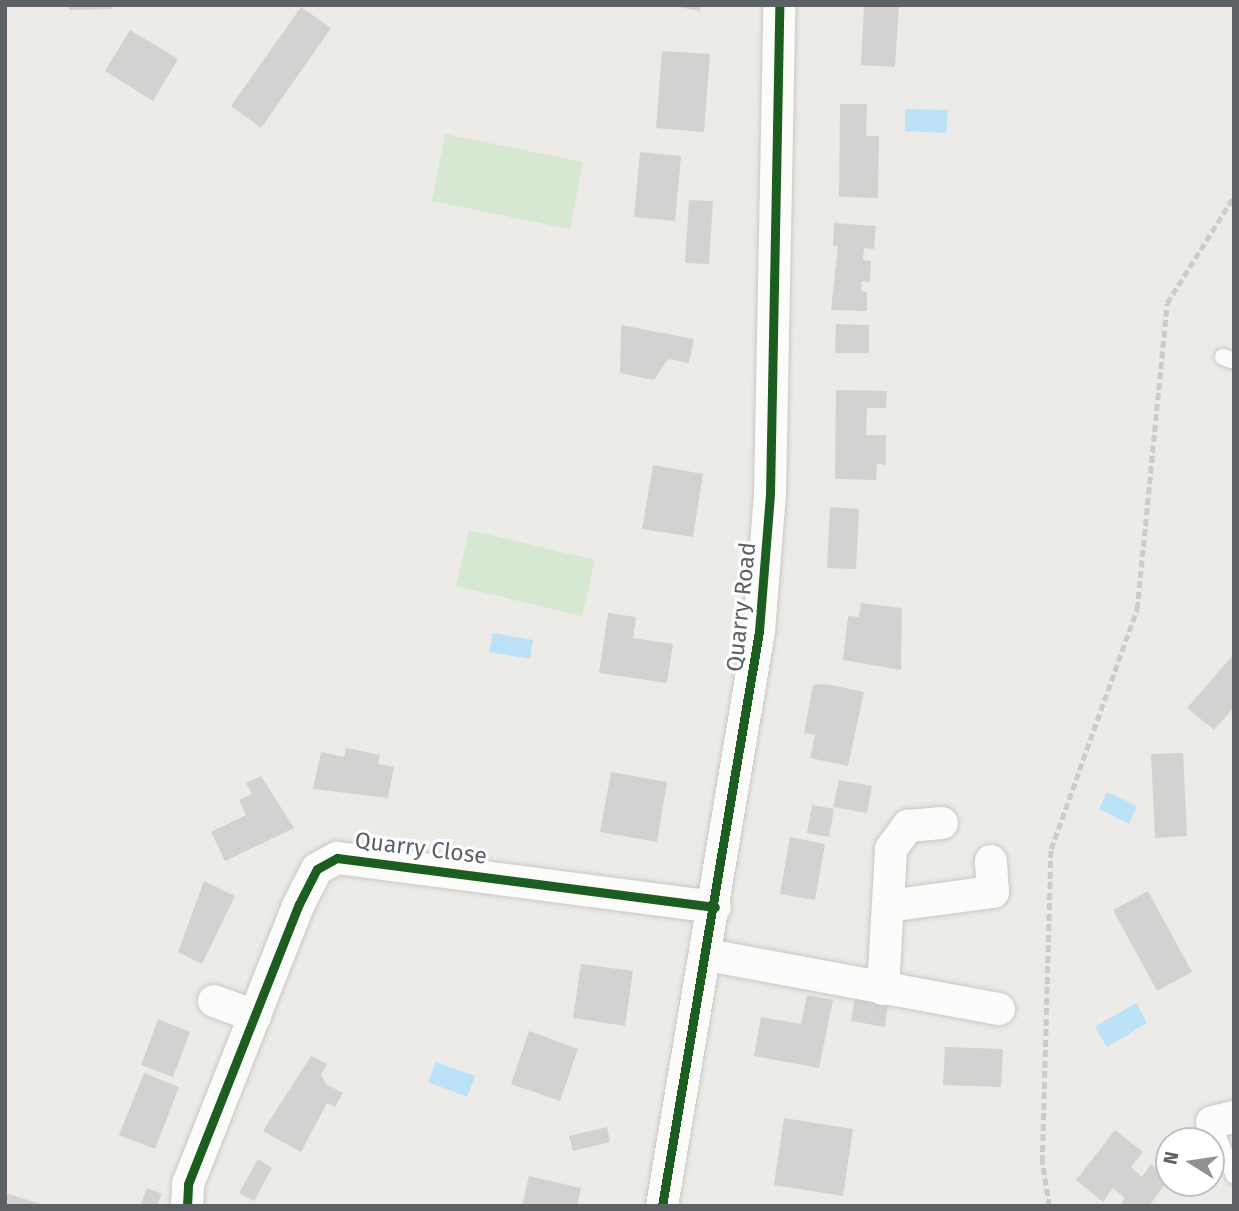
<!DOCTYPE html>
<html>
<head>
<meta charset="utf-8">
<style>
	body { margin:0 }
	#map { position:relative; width:1239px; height:1211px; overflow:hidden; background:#edebe7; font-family:"Fira Sans",sans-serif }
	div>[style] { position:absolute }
	.green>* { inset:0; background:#d6e8d2 }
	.water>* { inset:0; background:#bbe2f7 }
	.building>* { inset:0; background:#d3d2d0 }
	.path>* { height:4.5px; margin-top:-2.25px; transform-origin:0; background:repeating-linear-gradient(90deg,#c9ceca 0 7px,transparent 0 10.5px) }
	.roads { filter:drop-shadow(0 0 2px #c8c8c8) drop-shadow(0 0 2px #c8c8c8) }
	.lane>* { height:16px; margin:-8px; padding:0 8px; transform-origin:8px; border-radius:8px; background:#fcfcfb }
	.street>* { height:32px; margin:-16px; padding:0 16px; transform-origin:16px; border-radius:16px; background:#fcfcfb }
	.cycleway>* { height:9px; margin:-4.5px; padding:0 4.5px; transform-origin:4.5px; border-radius:4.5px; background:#1b5e20 }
	span { translate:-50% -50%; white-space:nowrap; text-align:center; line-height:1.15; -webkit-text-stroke:6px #fff; paint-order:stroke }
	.street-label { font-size:23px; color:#5c6165 }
	.frame { position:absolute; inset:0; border:7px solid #5c6165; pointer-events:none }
	.north { position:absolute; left:1155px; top:1127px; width:70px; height:70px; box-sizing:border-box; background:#fff; border:2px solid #bec0c1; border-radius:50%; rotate:282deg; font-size:19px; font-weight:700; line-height:28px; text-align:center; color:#5c6165 }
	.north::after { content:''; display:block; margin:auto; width:24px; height:32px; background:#8f9192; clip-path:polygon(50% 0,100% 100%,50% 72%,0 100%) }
</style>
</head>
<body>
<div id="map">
	<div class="green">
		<i style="clip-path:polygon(445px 134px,583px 162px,570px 229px,432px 201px)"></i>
		<i style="clip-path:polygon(469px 530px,595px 560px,582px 616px,456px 586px)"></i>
	</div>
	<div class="water">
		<i style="clip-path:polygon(905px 109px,948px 110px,946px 133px,905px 131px)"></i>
		<i style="clip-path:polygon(493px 633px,533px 640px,530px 659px,489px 652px)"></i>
		<i style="clip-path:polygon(1107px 792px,1137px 806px,1129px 824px,1099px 809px)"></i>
		<i style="clip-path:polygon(1136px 1003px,1147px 1023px,1107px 1047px,1095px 1027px)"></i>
		<i style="clip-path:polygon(436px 1062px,475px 1076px,467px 1097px,428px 1082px)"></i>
	</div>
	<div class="building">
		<i style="clip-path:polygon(69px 5px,112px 5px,112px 9px,69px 10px)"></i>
		<i style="clip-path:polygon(668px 5px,701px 5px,700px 11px)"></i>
		<i style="clip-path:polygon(864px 5px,899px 5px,895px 67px,861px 65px)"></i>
		<i style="clip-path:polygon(301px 7px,331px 28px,261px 128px,231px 106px)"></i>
		<i style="clip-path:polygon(130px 30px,178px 59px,153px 101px,105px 71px)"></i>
		<i style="clip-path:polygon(662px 51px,710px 54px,704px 132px,656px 128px)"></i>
		<i style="clip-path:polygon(840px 104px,867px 104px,866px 136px,879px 136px,878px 198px,839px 197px)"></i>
		<i style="clip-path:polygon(640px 152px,681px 156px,675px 221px,634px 217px)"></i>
		<i style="clip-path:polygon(689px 200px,713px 201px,709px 264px,685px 263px)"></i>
		<i style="clip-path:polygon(834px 223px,876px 226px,874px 249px,864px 248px,863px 260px,871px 261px,870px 282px,862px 281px,861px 291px,867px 292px,867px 311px,831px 310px,838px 246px,833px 246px)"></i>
		<i style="clip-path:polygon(836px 324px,869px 325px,869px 353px,835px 353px)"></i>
		<i style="clip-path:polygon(621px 325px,694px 339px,689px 363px,668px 359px,654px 380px,620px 373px)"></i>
		<i style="clip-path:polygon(836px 390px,887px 391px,886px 408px,867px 408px,866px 435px,886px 435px,886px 465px,877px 464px,876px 480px,835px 479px)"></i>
		<i style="clip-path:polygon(653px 465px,703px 474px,693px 537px,642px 529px)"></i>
		<i style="clip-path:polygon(830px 507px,859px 509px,856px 569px,827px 568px)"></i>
		<i style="clip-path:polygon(861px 603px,902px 608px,901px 670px,843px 660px,848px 616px,859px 617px)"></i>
		<i style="clip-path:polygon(608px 613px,636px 617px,633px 638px,673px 644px,667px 683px,599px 673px)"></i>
		<i style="clip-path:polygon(1234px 654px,1234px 707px,1214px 730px,1187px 708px)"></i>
		<i style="clip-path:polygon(826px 684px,864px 692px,848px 766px,810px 758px,815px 735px,804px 733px,813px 685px)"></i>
		<i style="clip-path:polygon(346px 748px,380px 755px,378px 764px,394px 767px,388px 798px,313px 789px,321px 752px,344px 757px)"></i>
		<i style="clip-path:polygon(1183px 753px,1187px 836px,1155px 838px,1151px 754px)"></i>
		<i style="clip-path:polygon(611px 772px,667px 782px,657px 842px,600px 832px)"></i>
		<i style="clip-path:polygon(261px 776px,294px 828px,225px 861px,211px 832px,246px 815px,239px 800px,252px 794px,246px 783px)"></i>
		<i style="clip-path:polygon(839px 780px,872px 786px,867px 813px,833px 807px)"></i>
		<i style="clip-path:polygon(812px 805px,834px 809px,829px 837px,807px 833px)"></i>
		<i style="clip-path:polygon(790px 837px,825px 844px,815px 900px,780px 894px)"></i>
		<i style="clip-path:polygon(204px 881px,235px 896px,202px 964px,178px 952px)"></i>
		<i style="clip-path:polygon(1148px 891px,1192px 972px,1157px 991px,1113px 910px)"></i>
		<i style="clip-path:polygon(581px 964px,633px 971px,625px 1026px,573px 1018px)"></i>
		<i style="clip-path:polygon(807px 995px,833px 1000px,819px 1068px,754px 1056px,761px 1017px,801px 1024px)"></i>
		<i style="clip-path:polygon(855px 996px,888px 1002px,885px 1027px,851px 1021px)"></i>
		<i style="clip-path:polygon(158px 1019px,190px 1032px,173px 1077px,141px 1065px)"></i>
		<i style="clip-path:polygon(529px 1031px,578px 1049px,560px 1101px,511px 1084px)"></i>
		<i style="clip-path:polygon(945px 1047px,1003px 1049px,1001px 1087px,943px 1085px)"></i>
		<i style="clip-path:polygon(311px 1056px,327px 1064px,321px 1075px,326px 1084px,343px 1093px,335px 1107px,327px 1103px,301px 1152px,263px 1131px)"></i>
		<i style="clip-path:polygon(144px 1073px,179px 1087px,155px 1149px,119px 1135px)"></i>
		<i style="clip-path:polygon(784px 1118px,853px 1129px,843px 1196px,774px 1185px)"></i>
		<i style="clip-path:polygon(607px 1127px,610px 1142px,573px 1151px,569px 1136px)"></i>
		<i style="clip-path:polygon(1115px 1130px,1143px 1152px,1131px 1167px,1142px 1177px,1151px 1164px,1169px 1179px,1149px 1206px,1120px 1206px,1125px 1198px,1113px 1188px,1103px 1202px,1076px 1180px)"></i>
		<i style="clip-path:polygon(258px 1159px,272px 1168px,254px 1201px,239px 1193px)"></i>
		<i style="clip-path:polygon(529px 1176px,581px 1188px,577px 1206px,522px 1206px)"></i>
		<i style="clip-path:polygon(147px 1188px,162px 1194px,157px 1206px,140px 1206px)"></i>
		<i style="clip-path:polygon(5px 1193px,44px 1205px,44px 1206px,5px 1206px)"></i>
	</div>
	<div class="path">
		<i style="left:1049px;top:1206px;width:45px;rotate:-99deg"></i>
		<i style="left:1042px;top:1162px;width:313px;rotate:-88.4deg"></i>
		<i style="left:1051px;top:849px;width:255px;rotate:-70.3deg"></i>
		<i style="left:1137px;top:609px;width:307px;rotate:-84.4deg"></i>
		<i style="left:1167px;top:303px;width:126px;rotate:-57.9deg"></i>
	</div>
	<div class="roads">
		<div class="lane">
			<i style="left:1223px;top:357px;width:12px;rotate:20deg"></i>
			<i style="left:1212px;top:1122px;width:58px;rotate:67.8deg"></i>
		</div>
		<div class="street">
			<i style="left:888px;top:906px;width:106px;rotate:-7.6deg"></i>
			<i style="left:993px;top:892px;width:31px;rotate:-94deg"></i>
			<i style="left:707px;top:955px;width:297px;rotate:10.5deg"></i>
			<i style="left:883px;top:989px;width:140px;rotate:-86.7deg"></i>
			<i style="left:891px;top:849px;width:29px;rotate:-54deg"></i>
			<i style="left:908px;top:826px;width:34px;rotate:-5deg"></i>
			<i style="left:214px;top:1001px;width:44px;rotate:20.1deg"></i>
			<i style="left:1212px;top:1122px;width:23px;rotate:-13deg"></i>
			<i style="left:187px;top:1206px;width:22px;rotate:-87deg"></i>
			<i style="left:188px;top:1184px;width:301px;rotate:-68.4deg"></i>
			<i style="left:299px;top:904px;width:39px;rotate:-63deg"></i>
			<i style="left:317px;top:869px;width:23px;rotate:-29deg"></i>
			<i style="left:337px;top:858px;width:381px;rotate:7.4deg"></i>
			<i style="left:662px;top:1206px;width:583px;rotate:-80.42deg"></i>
			<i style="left:759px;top:631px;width:137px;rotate:-85.4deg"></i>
			<i style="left:770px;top:494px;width:489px;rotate:-88.9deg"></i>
		</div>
	</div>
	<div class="cycleway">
		<i style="left:187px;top:1206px;width:22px;rotate:-87deg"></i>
		<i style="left:188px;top:1184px;width:301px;rotate:-68.4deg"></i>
		<i style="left:299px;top:904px;width:39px;rotate:-63deg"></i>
		<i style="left:317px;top:869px;width:23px;rotate:-29deg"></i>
		<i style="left:337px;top:858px;width:381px;rotate:7.4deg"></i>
		<i style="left:662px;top:1206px;width:583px;rotate:-80.42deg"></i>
		<i style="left:759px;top:631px;width:137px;rotate:-85.4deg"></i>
		<i style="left:770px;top:494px;width:489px;rotate:-88.9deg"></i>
	</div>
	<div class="street-label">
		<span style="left:741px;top:607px;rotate:-84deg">Quarry Road</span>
		<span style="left:421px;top:848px;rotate:7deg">Quarry Close</span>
	</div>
	<div class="frame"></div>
	<div class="north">N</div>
</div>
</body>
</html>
